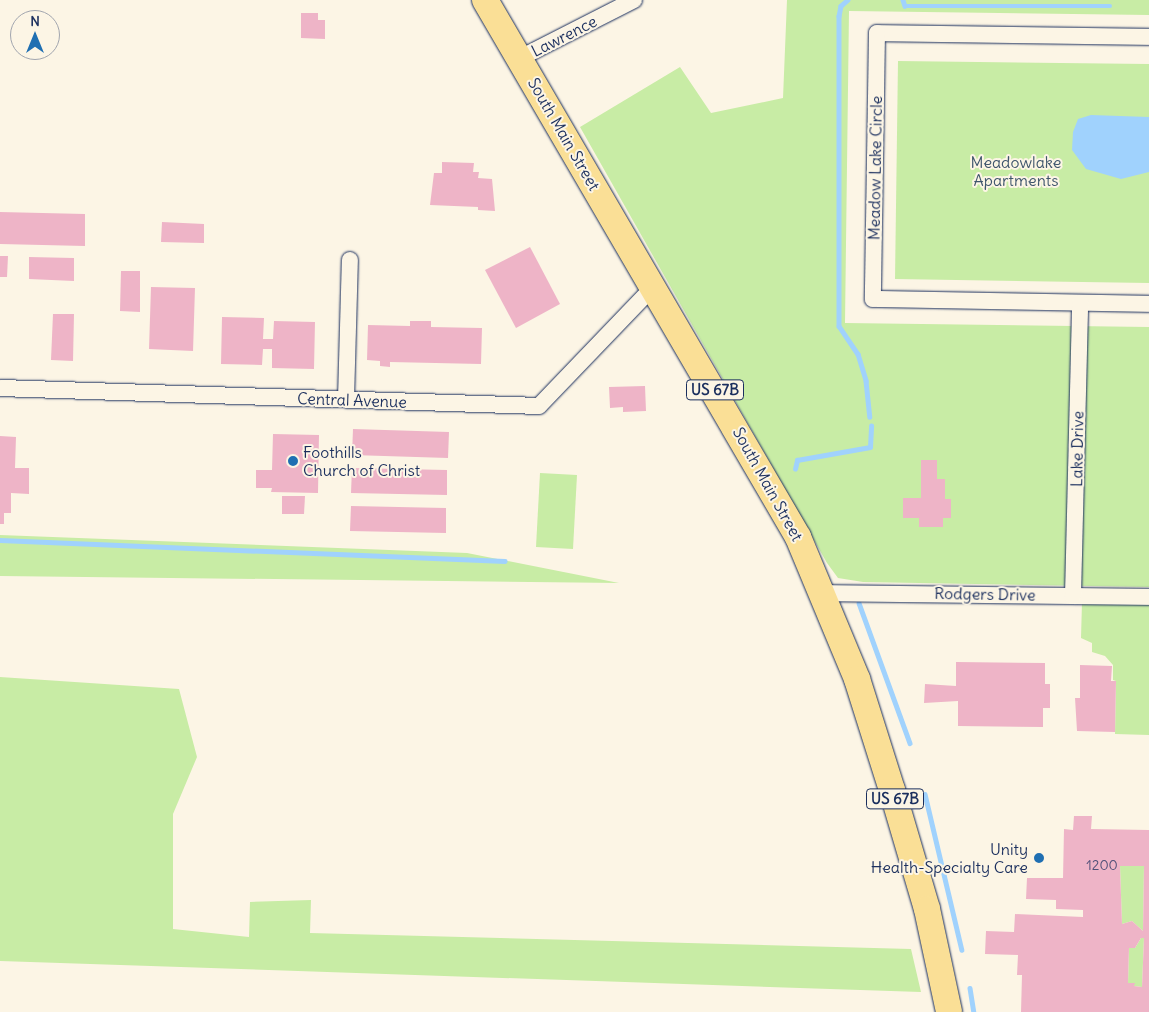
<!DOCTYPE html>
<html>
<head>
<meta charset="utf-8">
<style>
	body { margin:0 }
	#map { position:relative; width:1149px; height:1012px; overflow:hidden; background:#fcf5e5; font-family:Delius,sans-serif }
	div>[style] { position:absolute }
	.green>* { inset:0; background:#c8eca5 }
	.water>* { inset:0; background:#a0d2fd }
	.stream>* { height:4.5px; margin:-2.25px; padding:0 2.25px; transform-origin:2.25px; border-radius:2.25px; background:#a0d2fd }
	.building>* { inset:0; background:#eeb4c7 }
	.roads { filter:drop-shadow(0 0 1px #1b2f5e) drop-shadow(0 0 1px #1b2f5e) }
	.street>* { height:16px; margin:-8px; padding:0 8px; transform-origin:8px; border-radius:8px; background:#fcf5e5 }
	.primary>* { height:26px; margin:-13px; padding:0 13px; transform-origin:13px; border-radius:13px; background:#fadf96 }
	.dots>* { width:14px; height:14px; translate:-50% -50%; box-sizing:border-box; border:2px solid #fcf5e5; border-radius:50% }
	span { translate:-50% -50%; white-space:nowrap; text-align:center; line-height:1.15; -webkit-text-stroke:4px #fcf5e5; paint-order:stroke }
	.number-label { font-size:14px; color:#505078 }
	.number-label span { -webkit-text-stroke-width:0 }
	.shield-label span { padding:1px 4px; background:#fcf5e5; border:1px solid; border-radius:4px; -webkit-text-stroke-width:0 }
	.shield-label { font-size:15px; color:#1b2f5e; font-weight:700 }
	.street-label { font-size:16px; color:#1b2f5e }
	.park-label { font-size:16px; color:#3e556c }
	.poi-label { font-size:16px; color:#1b2f5e }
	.left { translate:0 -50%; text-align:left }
	.right { translate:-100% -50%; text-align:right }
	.north { position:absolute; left:10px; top:10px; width:50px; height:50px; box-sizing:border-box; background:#fcf5e5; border:1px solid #a2a6af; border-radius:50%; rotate:0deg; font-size:14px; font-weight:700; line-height:20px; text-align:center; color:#1b2f5e }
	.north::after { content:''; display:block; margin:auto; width:18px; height:22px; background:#1f6fb2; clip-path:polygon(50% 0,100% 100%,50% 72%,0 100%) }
</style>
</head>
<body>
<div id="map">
	<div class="green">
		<i style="clip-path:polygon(787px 0,1149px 0,1149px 15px,849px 11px,845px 323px,1149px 327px,1149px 587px,863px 582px,838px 578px,827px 563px,580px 127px,680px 67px,711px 113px,783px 98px)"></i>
		<i style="clip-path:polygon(898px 61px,1149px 64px,1149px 283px,895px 279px)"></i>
		<i style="clip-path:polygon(540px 473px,577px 475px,573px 549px,536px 547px)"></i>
		<i style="clip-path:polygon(0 535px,467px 553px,619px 583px,0 576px)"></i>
		<i style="clip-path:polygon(1082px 602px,1149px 604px,1149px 735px,1115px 734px,1116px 681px,1113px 680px,1113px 665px,1105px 656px,1092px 652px,1092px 643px,1081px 638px)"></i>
		<i style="clip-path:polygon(0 677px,179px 689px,197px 757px,173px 814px,173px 929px,249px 937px,250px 902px,311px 900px,310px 933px,911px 949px,921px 992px,0 961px)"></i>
		<i style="clip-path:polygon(1120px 866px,1144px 866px,1143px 931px,1132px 921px,1122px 924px)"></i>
		<i style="clip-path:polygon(1141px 938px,1144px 938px,1142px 987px,1134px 986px,1134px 983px,1128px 983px,1129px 948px,1135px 948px)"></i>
	</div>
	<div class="water">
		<i style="clip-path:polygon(1091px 115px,1149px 117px,1149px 172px,1121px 179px,1086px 169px,1072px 150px,1073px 132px,1078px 119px)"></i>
	</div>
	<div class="stream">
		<i style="left:848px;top:0;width:9px;rotate:139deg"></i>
		<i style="left:841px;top:6px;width:10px;rotate:101deg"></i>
		<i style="left:839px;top:16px;width:310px;rotate:90deg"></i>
		<i style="left:839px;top:326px;width:34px;rotate:56deg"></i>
		<i style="left:858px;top:354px;width:28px;rotate:73deg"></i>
		<i style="left:866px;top:381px;width:36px;rotate:84deg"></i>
		<i style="left:903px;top:0;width:6px;rotate:72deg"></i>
		<i style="left:905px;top:6px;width:205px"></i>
		<i style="left:795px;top:469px;width:9px;rotate:-77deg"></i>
		<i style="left:797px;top:460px;width:74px;rotate:-10.1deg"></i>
		<i style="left:870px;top:447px;width:21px;rotate:-87deg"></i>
		<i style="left:0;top:540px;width:505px;rotate:2.38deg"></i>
		<i style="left:859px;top:603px;width:149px;rotate:70deg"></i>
		<i style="left:925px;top:794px;width:160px;rotate:76.7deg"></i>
		<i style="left:970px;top:988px;width:24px;rotate:81deg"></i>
	</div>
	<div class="building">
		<i style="clip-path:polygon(301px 13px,318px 13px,318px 20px,325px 20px,325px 39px,301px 38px)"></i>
		<i style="clip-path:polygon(442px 162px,474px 163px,473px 172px,479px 172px,478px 178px,492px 179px,495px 211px,478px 210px,478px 207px,430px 205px,434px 173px,442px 173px)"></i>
		<i style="clip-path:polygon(0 212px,85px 214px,85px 246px,0 244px)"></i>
		<i style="clip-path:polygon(162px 222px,204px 224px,204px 243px,161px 242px)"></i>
		<i style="clip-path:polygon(530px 247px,560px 304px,516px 328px,485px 270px)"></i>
		<i style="clip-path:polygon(0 256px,8px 256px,7px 277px,0 277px)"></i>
		<i style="clip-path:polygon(29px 257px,74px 258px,74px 281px,29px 279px)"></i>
		<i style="clip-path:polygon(121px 271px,140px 271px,140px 312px,120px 311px)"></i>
		<i style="clip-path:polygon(151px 287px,195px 288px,193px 351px,149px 349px)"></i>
		<i style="clip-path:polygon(53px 314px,74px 314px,73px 361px,51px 360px)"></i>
		<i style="clip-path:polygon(222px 317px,264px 318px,263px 339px,273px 339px,274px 321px,315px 322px,314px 369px,272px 368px,272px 349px,263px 349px,262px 365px,221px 364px)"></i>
		<i style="clip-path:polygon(410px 321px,431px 321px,431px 327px,482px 328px,481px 364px,390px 362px,390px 367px,380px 366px,380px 361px,367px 360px,368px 325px,410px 326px)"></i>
		<i style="clip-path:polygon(645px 386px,646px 411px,623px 412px,623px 407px,610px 408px,609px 387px)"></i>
		<i style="clip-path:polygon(353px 429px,449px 432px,448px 458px,352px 455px)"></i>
		<i style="clip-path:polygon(273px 434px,319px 435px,318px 493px,271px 492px,272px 488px,256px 488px,256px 470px,272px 470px)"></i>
		<i style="clip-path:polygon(0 436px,16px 437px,15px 468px,29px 468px,29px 494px,11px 493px,11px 513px,4px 513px,4px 524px,0 524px)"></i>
		<i style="clip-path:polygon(921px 460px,937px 460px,937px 479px,945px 479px,945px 499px,951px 499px,951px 518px,943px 518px,943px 527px,919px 527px,919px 518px,903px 518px,903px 498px,921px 498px)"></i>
		<i style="clip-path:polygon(352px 468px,447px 470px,447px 495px,351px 493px)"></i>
		<i style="clip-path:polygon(282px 496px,305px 496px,304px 514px,282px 514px)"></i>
		<i style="clip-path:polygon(351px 506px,446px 508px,446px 533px,350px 531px)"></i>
		<i style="clip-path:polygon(956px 662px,1045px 663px,1045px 684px,1050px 684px,1050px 708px,1043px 708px,1043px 727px,958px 726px,958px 701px,924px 703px,925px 684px,956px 686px)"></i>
		<i style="clip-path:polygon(1080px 665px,1112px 666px,1111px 681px,1116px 681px,1115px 732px,1077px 731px,1075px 698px,1080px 698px)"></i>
		<i style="clip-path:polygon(evenodd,1074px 816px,1092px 816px,1091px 829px,1149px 830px,1149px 1012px,1021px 1012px,1022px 975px,1017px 975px,1018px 955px,985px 954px,986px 931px,1014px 932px,1015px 914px,1083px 917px,1083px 910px,1056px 909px,1056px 900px,1026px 899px,1027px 878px,1063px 878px,1064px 829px,1073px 830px,1074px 816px,1120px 866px,1144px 866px,1143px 931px,1132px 921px,1122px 924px,1120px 866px,1074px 816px,1141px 938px,1144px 938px,1142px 987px,1134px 986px,1135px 983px,1128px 983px,1129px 948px,1135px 948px,1141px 938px)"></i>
	</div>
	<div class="roads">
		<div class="street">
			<i style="left:1149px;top:37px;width:272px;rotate:-179.2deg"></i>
			<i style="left:877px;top:33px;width:266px;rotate:90.9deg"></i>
			<i style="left:873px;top:299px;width:276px;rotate:1deg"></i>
			<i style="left:520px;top:58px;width:128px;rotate:-27deg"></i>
			<i style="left:0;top:388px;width:539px;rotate:1.91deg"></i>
			<i style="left:539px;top:406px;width:166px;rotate:-46.2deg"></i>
			<i style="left:346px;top:399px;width:139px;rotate:-88.4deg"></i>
			<i style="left:822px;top:593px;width:327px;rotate:0.7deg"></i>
			<i style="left:1073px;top:596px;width:293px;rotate:-88.6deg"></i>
		</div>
		<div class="primary">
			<i style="left:485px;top:0;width:622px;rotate:59.76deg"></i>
			<i style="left:798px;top:537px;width:154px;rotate:67.4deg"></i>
			<i style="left:857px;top:679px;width:116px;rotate:72.5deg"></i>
			<i style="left:892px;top:790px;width:124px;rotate:73.6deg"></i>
			<i style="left:927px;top:909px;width:105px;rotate:77.9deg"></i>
		</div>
	</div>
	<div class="dots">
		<i style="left:293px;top:461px;background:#1f6fb2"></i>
		<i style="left:1039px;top:858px;background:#1f6fb2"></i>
	</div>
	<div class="number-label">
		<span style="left:1102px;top:865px">1200</span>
	</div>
	<div class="shield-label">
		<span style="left:715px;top:390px">US 67B</span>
		<span style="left:895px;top:799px">US 67B</span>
	</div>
	<div class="street-label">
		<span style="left:564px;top:36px;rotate:-27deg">Lawrence</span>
		<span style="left:564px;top:134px;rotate:60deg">South Main Street</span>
		<span style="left:875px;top:168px;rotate:-89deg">Meadow Lake Circle</span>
		<span style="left:352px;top:400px;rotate:2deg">Central Avenue</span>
		<span style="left:1077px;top:449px;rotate:-89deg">Lake Drive</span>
		<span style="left:768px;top:484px;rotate:61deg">South Main Street</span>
		<span style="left:985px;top:594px;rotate:1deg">Rodgers Drive</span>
	</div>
	<div class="park-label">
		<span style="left:1016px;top:171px">Meadowlake<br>Apartments</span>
	</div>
	<div class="poi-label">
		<span class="left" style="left:303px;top:461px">Foothills<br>Church of Christ</span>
		<span class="right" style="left:1028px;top:858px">Unity<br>Health-Specialty Care</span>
	</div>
	<div class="north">N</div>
</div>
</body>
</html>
